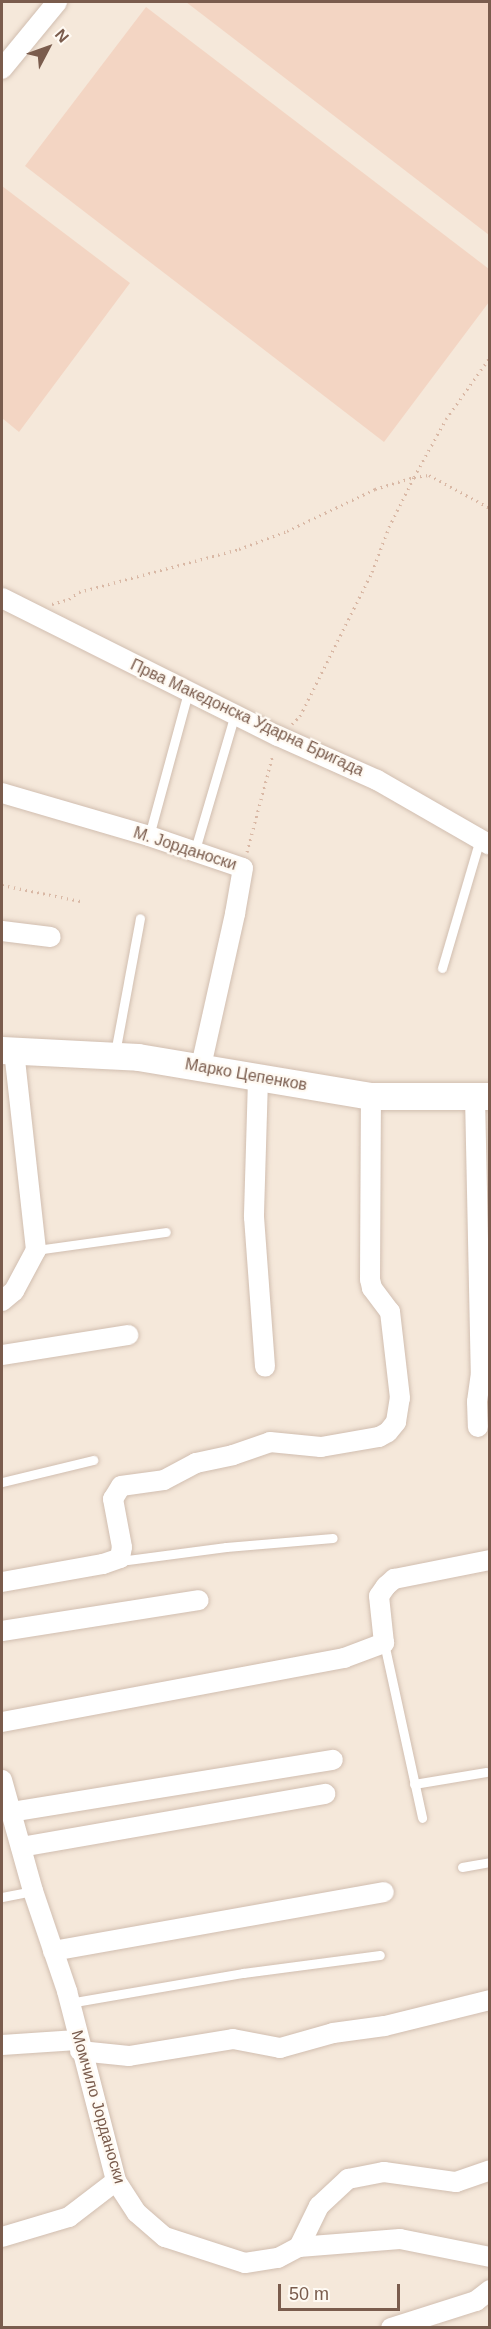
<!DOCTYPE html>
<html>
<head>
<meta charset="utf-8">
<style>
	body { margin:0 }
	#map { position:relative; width:491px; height:2329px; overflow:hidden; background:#fdf6ec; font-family:Helvetica,sans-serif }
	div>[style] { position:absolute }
	.residential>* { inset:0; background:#f5e8da }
	.building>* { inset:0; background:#f3d5c3 }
	.path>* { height:3px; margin-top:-1.5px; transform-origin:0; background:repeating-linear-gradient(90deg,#d9b8a5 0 1.5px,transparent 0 6px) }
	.roads { filter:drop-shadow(0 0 2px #d1beb0) drop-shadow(0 0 2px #d1beb0) }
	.lane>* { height:9px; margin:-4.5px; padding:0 4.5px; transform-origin:4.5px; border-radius:4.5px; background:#fff }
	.street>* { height:20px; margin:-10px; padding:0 10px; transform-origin:10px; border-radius:10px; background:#fff }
	.secondary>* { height:27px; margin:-13.5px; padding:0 13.5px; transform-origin:13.5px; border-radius:13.5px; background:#fff }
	span { translate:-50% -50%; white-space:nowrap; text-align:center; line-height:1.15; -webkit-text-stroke:4.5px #fffaf3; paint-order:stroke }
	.street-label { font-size:16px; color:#7a5c4d }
	.frame { position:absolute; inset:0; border:3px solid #7a5c4d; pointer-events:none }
	.north { position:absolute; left:18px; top:18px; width:60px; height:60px; -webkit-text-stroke:4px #fffaf3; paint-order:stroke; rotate:49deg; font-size:16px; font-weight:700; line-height:24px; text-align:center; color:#7a5c4d }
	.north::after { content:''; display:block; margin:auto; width:21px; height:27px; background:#7a5c4d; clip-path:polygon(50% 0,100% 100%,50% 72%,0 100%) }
	.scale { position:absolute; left:278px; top:2284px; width:122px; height:27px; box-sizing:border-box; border:3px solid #7a5c4d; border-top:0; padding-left:8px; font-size:18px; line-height:21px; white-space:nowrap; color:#7a5c4d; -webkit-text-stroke:4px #fffaf3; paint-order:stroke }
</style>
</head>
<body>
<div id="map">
	<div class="residential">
		<i style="clip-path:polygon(2px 2px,489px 2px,489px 2327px,2px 2327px)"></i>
	</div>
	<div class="building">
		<i style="clip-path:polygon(186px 2px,489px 2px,489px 235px)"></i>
		<i style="clip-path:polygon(146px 7px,489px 269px,489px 302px,384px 442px,25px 166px)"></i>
		<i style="clip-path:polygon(2px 186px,130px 283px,19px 432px,2px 418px)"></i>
	</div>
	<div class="path">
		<i style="left:52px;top:604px;width:18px;rotate:-16deg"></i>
		<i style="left:69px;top:599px;width:12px;rotate:-35deg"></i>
		<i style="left:79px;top:592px;width:166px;rotate:-15deg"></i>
		<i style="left:239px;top:549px;width:51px;rotate:-20.6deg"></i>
		<i style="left:287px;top:531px;width:98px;rotate:-25.5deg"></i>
		<i style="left:375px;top:489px;width:41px;rotate:-17.1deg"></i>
		<i style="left:414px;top:477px;width:15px;rotate:-8deg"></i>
		<i style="left:429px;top:475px;width:69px;rotate:28.4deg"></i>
		<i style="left:292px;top:724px;width:11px;rotate:-45deg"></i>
		<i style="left:300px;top:716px;width:161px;rotate:-63.4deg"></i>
		<i style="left:372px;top:572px;width:48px;rotate:-69.3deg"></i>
		<i style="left:389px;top:527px;width:56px;rotate:-63.4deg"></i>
		<i style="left:414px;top:477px;width:66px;rotate:-61.1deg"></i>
		<i style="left:446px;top:419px;width:76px;rotate:-54.6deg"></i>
		<i style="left:247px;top:852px;width:101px;rotate:-75.1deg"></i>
		<i style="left:2px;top:885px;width:80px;rotate:11.6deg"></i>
	</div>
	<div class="roads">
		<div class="lane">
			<i style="left:149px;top:836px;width:149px;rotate:-74.8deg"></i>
			<i style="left:194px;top:853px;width:145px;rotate:-73.6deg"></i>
			<i style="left:442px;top:968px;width:134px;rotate:-73.6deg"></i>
			<i style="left:115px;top:1053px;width:137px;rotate:-79.5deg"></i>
			<i style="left:36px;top:1250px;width:131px;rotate:-7.9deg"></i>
			<i style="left:2px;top:1482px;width:94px;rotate:-13.6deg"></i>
			<i style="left:120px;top:1561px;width:107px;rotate:-7.5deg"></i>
			<i style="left:226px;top:1547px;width:107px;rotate:-4.8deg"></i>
			<i style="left:384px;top:1643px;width:179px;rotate:77.7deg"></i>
			<i style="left:414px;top:1784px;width:73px;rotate:-9.5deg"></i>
			<i style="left:462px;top:1867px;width:28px;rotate:-10deg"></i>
			<i style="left:2px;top:1897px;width:32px;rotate:-11deg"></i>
			<i style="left:69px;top:2003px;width:177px;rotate:-9.8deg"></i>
			<i style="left:243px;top:1973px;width:138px;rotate:-7.5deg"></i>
		</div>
		<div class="street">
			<i style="left:2px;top:69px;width:87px;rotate:-50.6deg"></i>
			<i style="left:2px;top:598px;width:309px;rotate:26.6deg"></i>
			<i style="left:278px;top:736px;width:108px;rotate:24deg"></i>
			<i style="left:377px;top:780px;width:130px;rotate:29.9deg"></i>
			<i style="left:2px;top:793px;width:153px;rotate:16.3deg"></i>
			<i style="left:149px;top:836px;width:99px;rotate:18.8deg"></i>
			<i style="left:243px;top:868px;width:47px;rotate:99.9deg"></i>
			<i style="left:235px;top:914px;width:156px;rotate:102.6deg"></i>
			<i style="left:2px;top:931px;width:49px;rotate:7deg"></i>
			<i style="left:258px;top:1079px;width:138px;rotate:91.7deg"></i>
			<i style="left:254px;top:1217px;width:150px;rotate:85.8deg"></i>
			<i style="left:475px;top:1096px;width:277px;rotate:88.8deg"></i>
			<i style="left:481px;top:1373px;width:29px;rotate:98deg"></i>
			<i style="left:477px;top:1402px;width:25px;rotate:88deg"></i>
			<i style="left:2px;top:1301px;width:16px;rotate:-40deg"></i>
			<i style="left:14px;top:1291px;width:47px;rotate:-61.8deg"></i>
			<i style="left:36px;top:1250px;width:200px;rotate:-96.3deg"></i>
			<i style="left:2px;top:1355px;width:128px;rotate:-9deg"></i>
			<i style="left:2px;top:1582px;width:103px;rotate:-10.1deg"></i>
			<i style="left:103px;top:1564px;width:18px;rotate:-19deg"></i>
			<i style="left:120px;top:1558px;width:11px;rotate:-80deg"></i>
			<i style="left:122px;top:1547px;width:49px;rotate:-100.6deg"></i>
			<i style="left:113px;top:1499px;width:15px;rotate:-58deg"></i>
			<i style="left:121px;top:1486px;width:43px;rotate:-7.9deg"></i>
			<i style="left:164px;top:1480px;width:36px;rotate:-28deg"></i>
			<i style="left:196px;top:1463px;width:38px;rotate:-12deg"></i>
			<i style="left:233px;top:1455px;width:39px;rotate:-19deg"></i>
			<i style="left:270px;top:1442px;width:51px;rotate:5.6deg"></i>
			<i style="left:321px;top:1447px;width:59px;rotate:-9.8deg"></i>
			<i style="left:379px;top:1437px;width:10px;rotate:-29deg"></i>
			<i style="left:388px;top:1432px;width:13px;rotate:-51deg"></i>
			<i style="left:396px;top:1422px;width:24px;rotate:-81deg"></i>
			<i style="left:400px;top:1398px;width:87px;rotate:-96.6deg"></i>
			<i style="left:390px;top:1312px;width:30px;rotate:-127deg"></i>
			<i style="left:372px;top:1288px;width:9px;rotate:-103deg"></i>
			<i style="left:370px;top:1279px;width:183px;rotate:-89.7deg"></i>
			<i style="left:2px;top:1631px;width:199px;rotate:-8.9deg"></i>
			<i style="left:2px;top:1722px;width:348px;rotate:-10.6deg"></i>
			<i style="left:344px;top:1658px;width:43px;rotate:-20.6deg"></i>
			<i style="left:384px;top:1643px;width:47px;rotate:-96.1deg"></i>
			<i style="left:379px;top:1596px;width:12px;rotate:-55deg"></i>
			<i style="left:386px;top:1586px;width:11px;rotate:-41deg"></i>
			<i style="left:394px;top:1579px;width:98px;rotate:-11.2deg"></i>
			<i style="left:2px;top:1780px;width:115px;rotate:74.4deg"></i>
			<i style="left:33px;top:1891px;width:106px;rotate:71.2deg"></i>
			<i style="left:67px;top:1991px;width:196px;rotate:75.5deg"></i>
			<i style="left:116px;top:2181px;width:38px;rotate:57deg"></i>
			<i style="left:137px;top:2213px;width:37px;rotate:41deg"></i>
			<i style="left:165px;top:2237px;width:84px;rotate:18deg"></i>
			<i style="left:245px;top:2263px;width:33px;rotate:-9deg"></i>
			<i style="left:278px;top:2258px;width:24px;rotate:-28deg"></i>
			<i style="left:299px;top:2247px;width:101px;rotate:-4.5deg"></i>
			<i style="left:400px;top:2239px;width:92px;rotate:11.3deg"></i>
			<i style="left:11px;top:1812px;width:326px;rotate:-9.2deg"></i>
			<i style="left:21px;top:1847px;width:309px;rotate:-9.9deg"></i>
			<i style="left:53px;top:1951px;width:336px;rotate:-10.1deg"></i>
			<i style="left:2px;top:2045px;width:75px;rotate:-3.8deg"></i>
			<i style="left:80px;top:2051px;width:49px;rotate:5.8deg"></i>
			<i style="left:129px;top:2056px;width:105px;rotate:-9.3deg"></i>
			<i style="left:233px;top:2039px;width:48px;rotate:10.8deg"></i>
			<i style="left:280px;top:2048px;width:55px;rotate:-15.8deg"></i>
			<i style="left:333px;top:2033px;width:52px;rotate:-7.7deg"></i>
			<i style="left:385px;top:2026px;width:108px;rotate:-13.9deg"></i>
			<i style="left:2px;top:2237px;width:70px;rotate:-16.6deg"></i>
			<i style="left:69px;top:2217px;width:59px;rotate:-37.5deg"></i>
			<i style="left:299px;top:2247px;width:46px;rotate:-64deg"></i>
			<i style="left:319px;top:2206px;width:40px;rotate:-43deg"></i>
			<i style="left:348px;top:2179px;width:37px;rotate:-11deg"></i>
			<i style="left:384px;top:2172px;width:73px;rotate:7.9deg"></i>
			<i style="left:456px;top:2182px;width:36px;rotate:-19deg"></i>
			<i style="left:391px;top:2328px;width:89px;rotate:-17.6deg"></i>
			<i style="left:476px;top:2301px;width:18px;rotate:-38deg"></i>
		</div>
		<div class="secondary">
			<i style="left:2px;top:1050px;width:136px;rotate:2.9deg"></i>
			<i style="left:138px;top:1057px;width:236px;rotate:9.5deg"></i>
			<i style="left:371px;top:1096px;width:119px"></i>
		</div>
	</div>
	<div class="street-label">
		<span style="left:247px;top:718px;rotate:25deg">Прва Македонска Ударна Бригада</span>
		<span style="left:185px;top:849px;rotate:18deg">М. Јорданоски</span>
		<span style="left:246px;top:1075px;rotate:10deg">Марко Цепенков</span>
		<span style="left:98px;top:2107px;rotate:74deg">Момчило Јорданоски</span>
	</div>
	<div class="frame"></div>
	<div class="north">N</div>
	<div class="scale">50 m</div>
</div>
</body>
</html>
